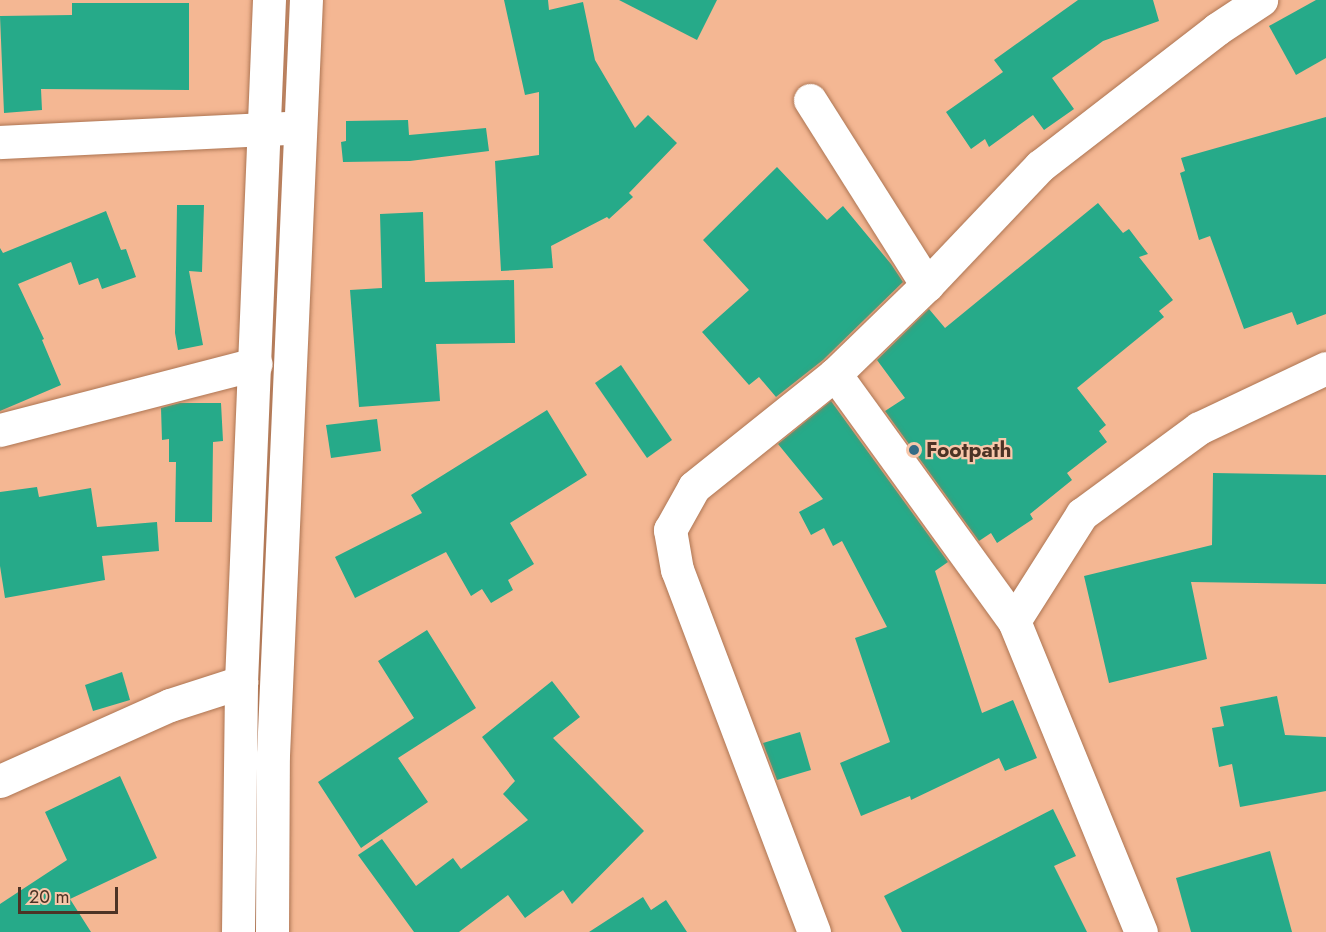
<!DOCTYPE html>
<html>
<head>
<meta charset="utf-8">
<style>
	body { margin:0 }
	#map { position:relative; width:1326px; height:932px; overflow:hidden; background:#f4b793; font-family:Jost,sans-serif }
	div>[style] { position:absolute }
	.building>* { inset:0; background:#26aa89 }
	.roads { filter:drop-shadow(0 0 2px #ad7553) drop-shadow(0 0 2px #ad7553) }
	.minor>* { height:33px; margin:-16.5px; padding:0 16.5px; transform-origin:16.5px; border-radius:16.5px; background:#fff }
	.dots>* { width:16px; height:16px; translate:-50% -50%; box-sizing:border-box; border:3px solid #f8c7aa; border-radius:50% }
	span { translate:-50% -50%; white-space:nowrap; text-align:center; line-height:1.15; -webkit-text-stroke:4.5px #f8c7aa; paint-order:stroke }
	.poi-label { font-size:21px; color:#4c3325; font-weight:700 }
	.left { translate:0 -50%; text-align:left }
	.scale { position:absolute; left:18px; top:887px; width:100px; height:27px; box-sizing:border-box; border:3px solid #4c3325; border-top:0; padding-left:8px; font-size:18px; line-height:21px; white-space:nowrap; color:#4c3325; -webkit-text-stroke:4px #f8c7aa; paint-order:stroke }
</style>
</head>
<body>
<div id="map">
	<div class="building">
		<i style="clip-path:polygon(504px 0,548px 0,549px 10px,583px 2px,595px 60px,635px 128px,648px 115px,677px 143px,629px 193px,633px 197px,609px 219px,607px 217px,551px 246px,553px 268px,501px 271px,495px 161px,539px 155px,539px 92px,525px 95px)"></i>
		<i style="clip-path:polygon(619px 0,717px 0,697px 40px)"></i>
		<i style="clip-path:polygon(1078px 0,1153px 0,1159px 21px,1103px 41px,1052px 78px,1074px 109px,1044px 130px,1033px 115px,989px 147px,985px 139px,971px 149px,946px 112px,1003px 72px,994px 60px)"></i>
		<i style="clip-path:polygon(1316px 0,1326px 0,1326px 58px,1296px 75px,1269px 26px)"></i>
		<i style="clip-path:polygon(72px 3px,189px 3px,189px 90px,41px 89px,42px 110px,4px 113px,0 16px,72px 15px)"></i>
		<i style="clip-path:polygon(1326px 117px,1326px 314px,1297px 325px,1292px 312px,1244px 329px,1210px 236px,1199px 240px,1180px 173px,1185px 171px,1181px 158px)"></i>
		<i style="clip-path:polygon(408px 120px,409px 135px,486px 128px,489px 151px,410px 161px,343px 162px,341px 142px,346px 141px,346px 121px)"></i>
		<i style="clip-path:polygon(777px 167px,827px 220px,843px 206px,891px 264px,903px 282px,823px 360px,776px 397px,759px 377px,749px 385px,702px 332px,749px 290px,703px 240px)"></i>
		<i style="clip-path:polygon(1098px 203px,1123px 233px,1129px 229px,1148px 254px,1139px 257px,1173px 300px,1159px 311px,1164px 317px,1077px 388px,1106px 425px,1099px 431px,1107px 442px,1067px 473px,1072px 480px,1030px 514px,1033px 519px,997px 543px,991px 533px,979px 541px,885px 411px,905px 398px,877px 360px,929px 309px,945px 328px)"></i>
		<i style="clip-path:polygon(177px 205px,204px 205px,202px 272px,189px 271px,203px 345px,178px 350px,175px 333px)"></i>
		<i style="clip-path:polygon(106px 211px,121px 250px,126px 249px,136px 277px,102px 289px,98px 278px,79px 285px,71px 262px,18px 284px,44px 339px,42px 340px,61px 385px,0 411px,0 248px,3px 253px)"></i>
		<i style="clip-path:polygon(423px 212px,425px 282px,514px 280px,515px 343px,436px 344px,440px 401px,359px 407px,350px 290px,382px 288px,380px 214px)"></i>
		<i style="clip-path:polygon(621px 365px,672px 440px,647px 458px,595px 383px)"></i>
		<i style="clip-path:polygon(831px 401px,948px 562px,935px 571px,982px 713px,1013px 700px,1037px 758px,1005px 771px,999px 758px,911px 800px,910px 796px,861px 816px,840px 763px,890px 742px,855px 638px,887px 627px,842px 541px,833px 546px,824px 528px,811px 535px,799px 512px,823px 499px,778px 444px)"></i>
		<i style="clip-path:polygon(180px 403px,221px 403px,223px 441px,213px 442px,212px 522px,175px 522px,176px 462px,169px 462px,169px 439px,162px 440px,161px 408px)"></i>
		<i style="clip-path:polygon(547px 410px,587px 475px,510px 523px,534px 564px,508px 580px,513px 590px,491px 603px,482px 589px,471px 596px,446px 552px,355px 598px,335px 557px,422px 513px,411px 495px)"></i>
		<i style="clip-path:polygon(377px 419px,381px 451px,331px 458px,326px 425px)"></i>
		<i style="clip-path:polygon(1213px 473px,1326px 475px,1326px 584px,1191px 582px,1207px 659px,1109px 683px,1084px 576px,1212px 545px)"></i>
		<i style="clip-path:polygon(37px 487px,39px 497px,91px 488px,97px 527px,157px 522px,159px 551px,102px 556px,105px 580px,5px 598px,0 566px,0 492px)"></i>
		<i style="clip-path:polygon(427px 630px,476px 708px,398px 758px,428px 802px,361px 848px,318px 782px,414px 718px,378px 661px)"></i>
		<i style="clip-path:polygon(122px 672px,130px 700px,93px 711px,85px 685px)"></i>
		<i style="clip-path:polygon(552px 681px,580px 717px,553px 738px,644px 831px,572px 904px,563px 890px,525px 918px,508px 895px,459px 932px,414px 932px,358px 855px,382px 839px,416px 886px,453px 858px,461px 869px,528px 820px,503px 794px,515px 781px,482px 737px)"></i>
		<i style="clip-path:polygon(1277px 696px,1285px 735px,1326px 737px,1326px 791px,1240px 807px,1232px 764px,1219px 767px,1212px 728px,1224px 726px,1220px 707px)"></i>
		<i style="clip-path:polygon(800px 732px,811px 770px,777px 780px,763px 743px)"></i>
		<i style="clip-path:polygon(120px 776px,157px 858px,70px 899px,91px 932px,0 932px,0 904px,67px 860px,45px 812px)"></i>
		<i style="clip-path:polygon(1053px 809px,1076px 856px,1054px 866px,1087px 932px,902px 932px,884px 896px)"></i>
		<i style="clip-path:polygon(1270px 851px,1292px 932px,1191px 932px,1176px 878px)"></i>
		<i style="clip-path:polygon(643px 897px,651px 910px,666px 900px,687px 932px,589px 932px)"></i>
	</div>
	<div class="roads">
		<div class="minor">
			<i style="left:810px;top:100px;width:219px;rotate:57.7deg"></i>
			<i style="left:0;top:142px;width:286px;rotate:-2.8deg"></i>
			<i style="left:835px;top:374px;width:305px;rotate:54.1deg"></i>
			<i style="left:1014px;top:621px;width:336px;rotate:67.8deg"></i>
			<i style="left:0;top:430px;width:264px;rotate:-14.5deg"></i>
			<i style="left:1014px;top:621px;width:127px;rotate:-57.6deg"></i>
			<i style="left:1082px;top:514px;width:145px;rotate:-36.3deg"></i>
			<i style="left:1199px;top:428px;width:140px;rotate:-25.3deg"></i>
			<i style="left:0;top:781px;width:186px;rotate:-24.1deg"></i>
			<i style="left:170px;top:705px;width:75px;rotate:-17.9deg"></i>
			<i style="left:238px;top:932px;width:250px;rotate:-89.3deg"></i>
			<i style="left:241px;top:682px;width:683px;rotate:-87.65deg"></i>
			<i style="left:272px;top:932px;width:177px;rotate:-89.7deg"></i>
			<i style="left:273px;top:755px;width:756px;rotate:-87.5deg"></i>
			<i style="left:814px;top:932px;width:387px;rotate:-110.7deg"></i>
			<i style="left:677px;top:570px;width:41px;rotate:-99.9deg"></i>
			<i style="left:670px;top:530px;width:49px;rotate:-60.8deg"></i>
			<i style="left:694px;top:487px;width:181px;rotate:-38.7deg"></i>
			<i style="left:835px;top:374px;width:128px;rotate:-44.1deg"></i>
			<i style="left:927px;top:285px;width:164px;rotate:-46.5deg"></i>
			<i style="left:1040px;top:166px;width:224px;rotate:-37.7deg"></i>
			<i style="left:1217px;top:29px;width:53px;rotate:-33.4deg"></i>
		</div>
	</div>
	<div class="dots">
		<i style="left:914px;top:450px;background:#346c86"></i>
	</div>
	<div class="poi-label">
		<span class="left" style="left:926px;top:450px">Footpath</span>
	</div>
	<div class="scale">20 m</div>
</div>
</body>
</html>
